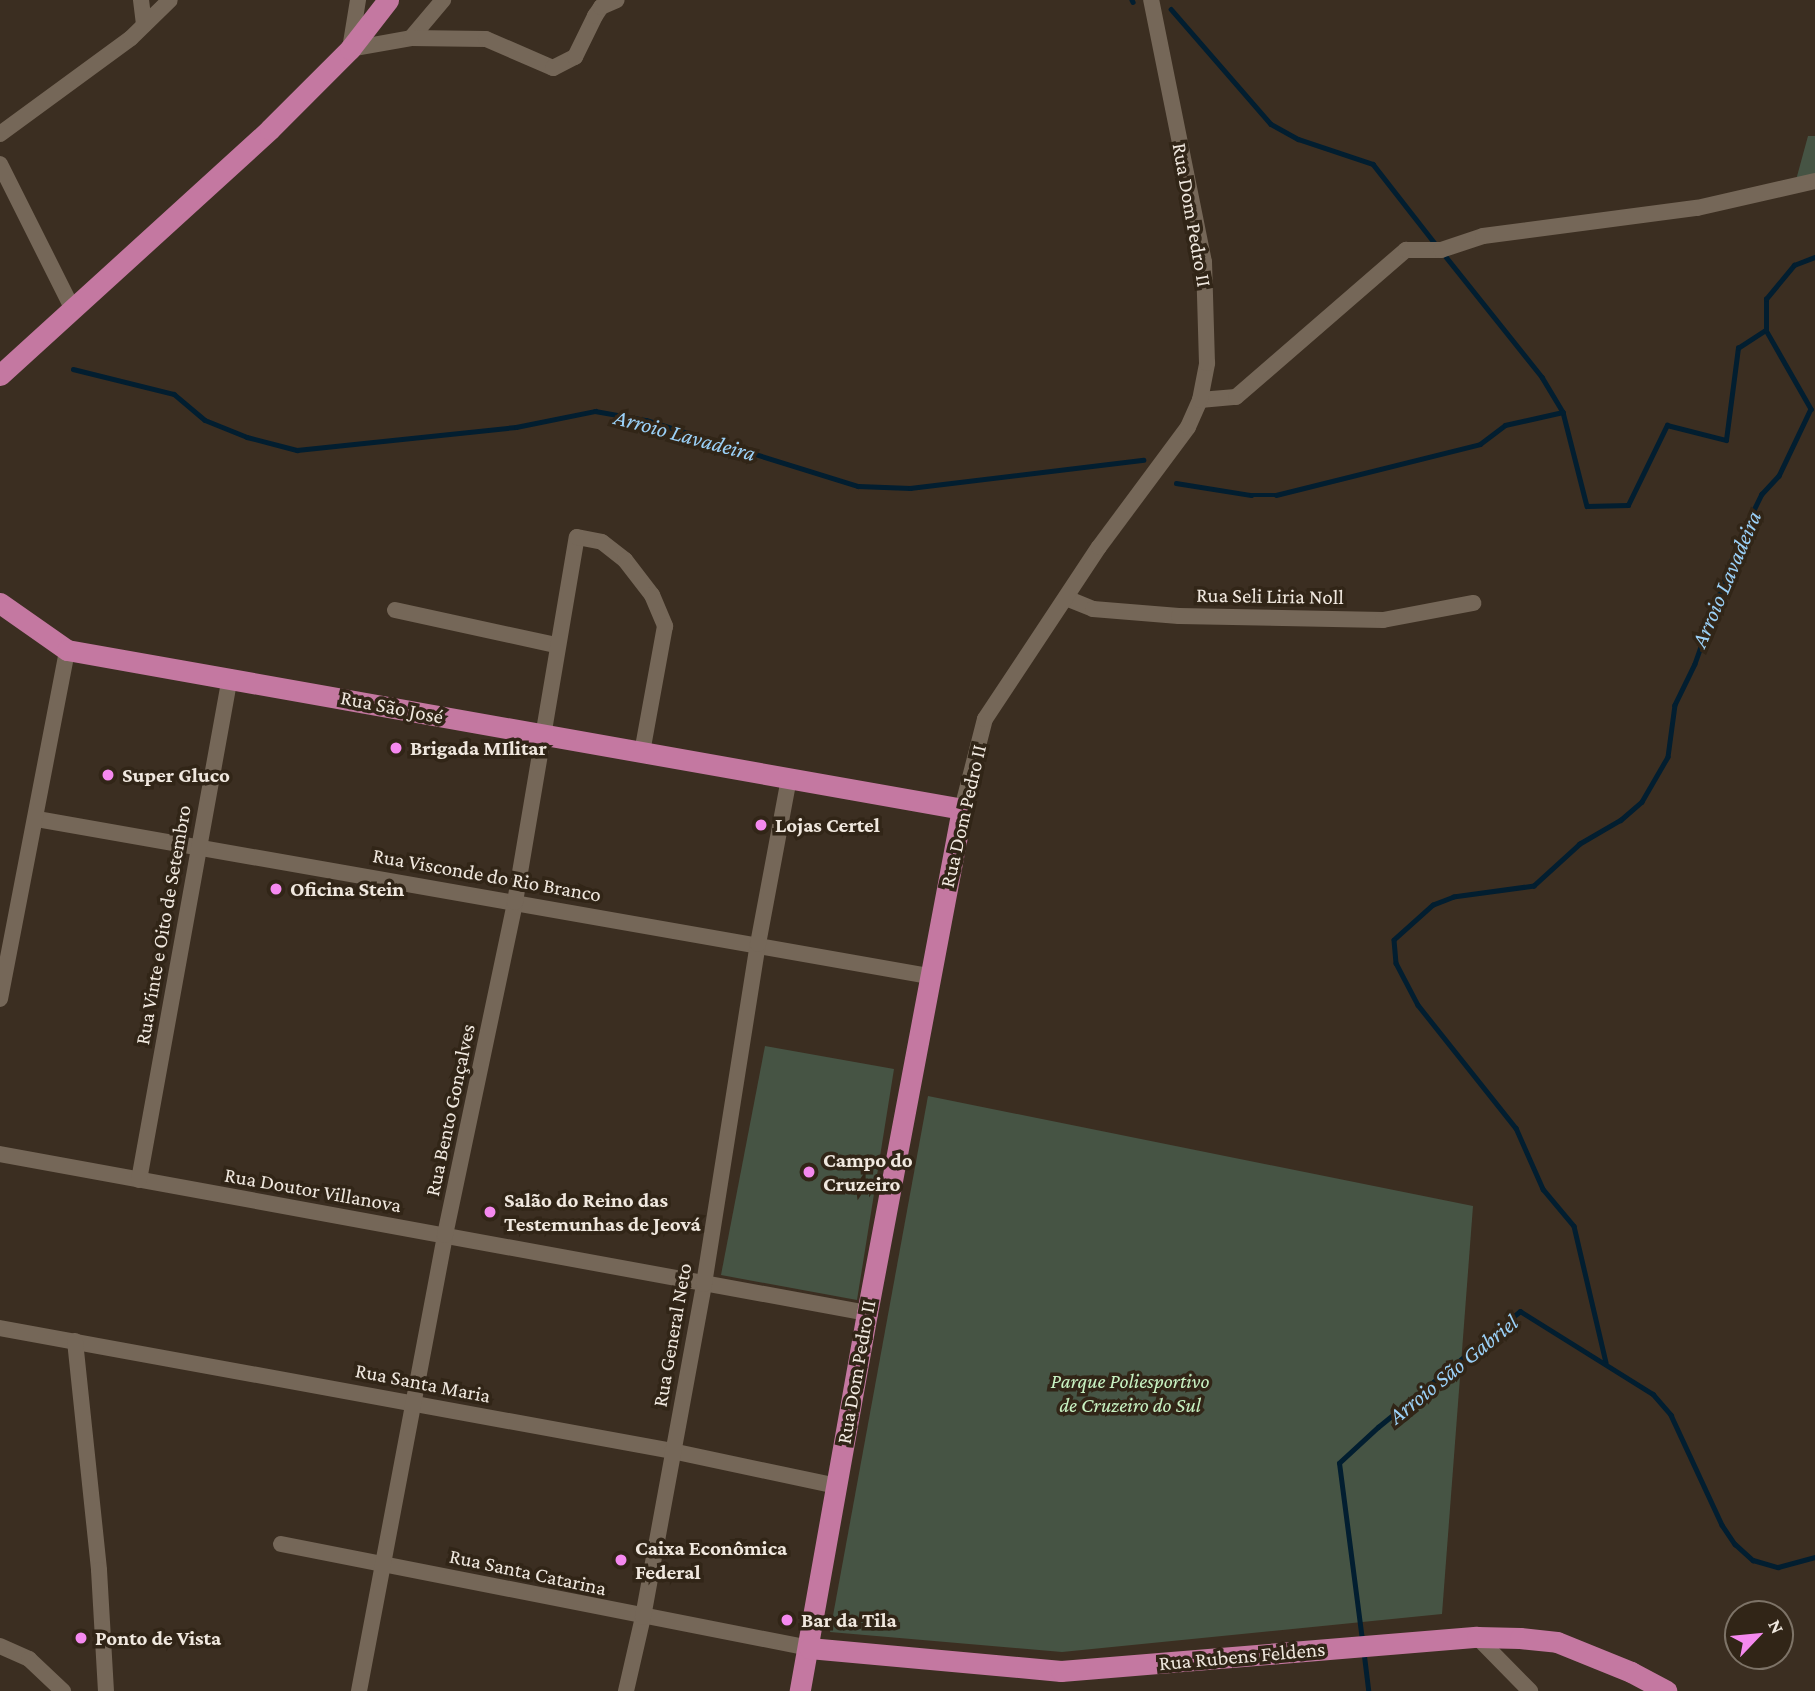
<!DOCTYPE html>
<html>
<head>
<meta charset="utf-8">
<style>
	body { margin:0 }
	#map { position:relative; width:1815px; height:1691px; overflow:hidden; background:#3b2e21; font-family:"Crimson Pro",serif }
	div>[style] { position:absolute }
	.green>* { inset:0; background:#465444 }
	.stream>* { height:4.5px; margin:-2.25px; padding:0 2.25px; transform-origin:2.25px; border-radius:2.25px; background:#021e30 }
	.minor>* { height:16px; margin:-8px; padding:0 8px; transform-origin:8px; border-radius:8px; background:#756758 }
	.major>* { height:21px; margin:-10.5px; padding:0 10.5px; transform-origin:10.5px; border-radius:10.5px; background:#c478a1 }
	.dots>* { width:19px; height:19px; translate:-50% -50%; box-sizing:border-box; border:4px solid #312517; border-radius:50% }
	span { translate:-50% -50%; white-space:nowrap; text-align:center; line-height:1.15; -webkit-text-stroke:7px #312517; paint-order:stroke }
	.street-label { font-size:21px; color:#f0e8df }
	.poi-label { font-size:21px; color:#f0e8df; font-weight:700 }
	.left { translate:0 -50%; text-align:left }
	.park-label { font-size:21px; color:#c8f2c2; font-style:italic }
	.water-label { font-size:23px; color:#9bd1f8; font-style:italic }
	.north { position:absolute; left:1724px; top:1600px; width:70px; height:70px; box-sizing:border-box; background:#312517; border:2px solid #7d7367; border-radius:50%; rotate:64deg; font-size:19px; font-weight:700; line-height:28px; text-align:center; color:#f0e8df }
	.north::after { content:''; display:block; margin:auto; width:24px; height:32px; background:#f589ef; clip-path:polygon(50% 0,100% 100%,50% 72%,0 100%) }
</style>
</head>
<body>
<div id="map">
	<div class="green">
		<i style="clip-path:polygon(1808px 136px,1815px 136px,1815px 175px,1796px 180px)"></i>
		<i style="clip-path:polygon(765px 1046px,894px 1069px,857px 1300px,721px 1275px)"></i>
		<i style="clip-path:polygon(928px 1096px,1473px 1206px,1442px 1614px,1062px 1652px,830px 1632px)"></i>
	</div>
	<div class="stream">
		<i style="left:1132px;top:0;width:2px;rotate:63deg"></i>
		<i style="left:1171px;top:9px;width:152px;rotate:49deg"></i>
		<i style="left:1271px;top:124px;width:31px;rotate:29deg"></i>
		<i style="left:1298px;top:139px;width:79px;rotate:18.4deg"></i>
		<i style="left:1373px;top:164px;width:104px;rotate:52deg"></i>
		<i style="left:1443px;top:253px;width:159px;rotate:51.4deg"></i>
		<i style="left:1542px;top:377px;width:41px;rotate:59deg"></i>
		<i style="left:1563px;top:412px;width:97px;rotate:75.7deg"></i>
		<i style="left:1587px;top:506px;width:41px;rotate:-1.4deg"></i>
		<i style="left:1628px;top:505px;width:89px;rotate:-64deg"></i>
		<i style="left:1667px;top:425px;width:61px;rotate:14.3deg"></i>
		<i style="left:1726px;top:440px;width:93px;rotate:-82.6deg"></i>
		<i style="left:1738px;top:348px;width:33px;rotate:-33deg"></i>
		<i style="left:1766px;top:330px;width:91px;rotate:60.3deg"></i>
		<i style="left:1811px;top:409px;width:74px;rotate:115.5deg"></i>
		<i style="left:1779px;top:476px;width:25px;rotate:133deg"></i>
		<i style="left:1762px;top:494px;width:55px;rotate:116.1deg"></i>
		<i style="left:1738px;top:543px;width:128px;rotate:109.6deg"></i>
		<i style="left:1695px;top:664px;width:46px;rotate:116deg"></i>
		<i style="left:1675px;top:705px;width:52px;rotate:97.7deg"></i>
		<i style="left:1668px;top:757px;width:52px;rotate:120deg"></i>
		<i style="left:1642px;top:802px;width:28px;rotate:139deg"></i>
		<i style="left:1621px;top:820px;width:48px;rotate:149.7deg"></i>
		<i style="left:1580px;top:844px;width:62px;rotate:137.6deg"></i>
		<i style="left:1534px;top:886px;width:81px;rotate:172.2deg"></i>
		<i style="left:1454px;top:897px;width:22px;rotate:159deg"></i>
		<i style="left:1433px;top:905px;width:52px;rotate:138.1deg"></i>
		<i style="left:1394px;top:940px;width:23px;rotate:85deg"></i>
		<i style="left:1396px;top:963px;width:47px;rotate:62.4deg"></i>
		<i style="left:1418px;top:1005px;width:157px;rotate:51.5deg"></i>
		<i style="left:1516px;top:1128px;width:67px;rotate:66.1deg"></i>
		<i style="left:1543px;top:1189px;width:48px;rotate:50deg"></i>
		<i style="left:1574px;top:1226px;width:140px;rotate:76.8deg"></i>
		<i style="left:1766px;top:330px;width:31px;rotate:-90deg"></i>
		<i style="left:1766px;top:299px;width:44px;rotate:-50.5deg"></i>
		<i style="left:1794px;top:265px;width:22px;rotate:-21deg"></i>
		<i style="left:73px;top:369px;width:104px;rotate:13.9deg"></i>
		<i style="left:174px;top:394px;width:40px;rotate:40deg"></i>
		<i style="left:205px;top:420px;width:45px;rotate:22deg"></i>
		<i style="left:247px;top:437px;width:52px;rotate:14.6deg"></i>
		<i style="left:297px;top:450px;width:220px;rotate:-6deg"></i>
		<i style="left:516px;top:427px;width:81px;rotate:-11.4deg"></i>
		<i style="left:595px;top:411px;width:52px;rotate:10deg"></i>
		<i style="left:646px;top:420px;width:222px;rotate:17.3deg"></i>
		<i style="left:858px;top:486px;width:52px;rotate:2.2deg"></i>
		<i style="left:910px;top:488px;width:235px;rotate:-6.9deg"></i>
		<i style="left:1176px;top:483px;width:76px;rotate:9.1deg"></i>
		<i style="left:1251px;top:495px;width:25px"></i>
		<i style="left:1276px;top:495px;width:210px;rotate:-14deg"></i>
		<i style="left:1480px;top:444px;width:31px;rotate:-37deg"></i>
		<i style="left:1505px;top:425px;width:59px;rotate:-12.6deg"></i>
		<i style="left:1362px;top:1640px;width:178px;rotate:-97.4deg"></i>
		<i style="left:1339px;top:1463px;width:53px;rotate:-42.7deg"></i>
		<i style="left:1378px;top:1427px;width:183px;rotate:-39.2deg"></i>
		<i style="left:1520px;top:1311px;width:157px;rotate:32deg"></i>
		<i style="left:1653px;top:1394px;width:28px;rotate:49deg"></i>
		<i style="left:1671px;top:1415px;width:121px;rotate:65.1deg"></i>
		<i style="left:1722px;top:1525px;width:23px;rotate:56deg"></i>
		<i style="left:1735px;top:1544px;width:24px;rotate:42deg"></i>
		<i style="left:1753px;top:1560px;width:26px;rotate:16deg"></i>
		<i style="left:1778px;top:1567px;width:38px;rotate:-15deg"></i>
		<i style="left:1364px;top:1652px;width:39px;rotate:83deg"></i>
	</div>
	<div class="minor">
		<i style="left:141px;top:0;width:25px;rotate:83deg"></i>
		<i style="left:358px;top:0;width:50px;rotate:99.3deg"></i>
		<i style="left:350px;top:49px;width:62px;rotate:-10.2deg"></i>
		<i style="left:411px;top:38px;width:50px;rotate:-49.9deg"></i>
		<i style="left:411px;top:38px;width:75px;rotate:0.8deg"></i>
		<i style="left:486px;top:39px;width:73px;rotate:23.4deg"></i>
		<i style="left:553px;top:68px;width:25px;rotate:-27deg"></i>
		<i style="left:575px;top:57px;width:46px;rotate:-64deg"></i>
		<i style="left:595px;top:16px;width:11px;rotate:-56deg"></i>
		<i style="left:601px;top:7px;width:17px;rotate:-24deg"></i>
		<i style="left:0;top:134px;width:162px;rotate:-36.2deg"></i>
		<i style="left:131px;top:38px;width:54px;rotate:-44.3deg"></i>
		<i style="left:0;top:164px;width:163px;rotate:63.4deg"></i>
		<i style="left:1200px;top:400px;width:36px;rotate:-5deg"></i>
		<i style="left:1236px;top:397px;width:225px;rotate:-40.9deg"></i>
		<i style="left:1406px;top:250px;width:35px"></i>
		<i style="left:1441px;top:250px;width:44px;rotate:-18.4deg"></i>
		<i style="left:1483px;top:236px;width:216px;rotate:-7.5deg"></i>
		<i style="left:1697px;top:208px;width:121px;rotate:-12.9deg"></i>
		<i style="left:1066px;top:598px;width:29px;rotate:22deg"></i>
		<i style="left:1093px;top:609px;width:86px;rotate:4.7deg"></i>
		<i style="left:1179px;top:616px;width:204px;rotate:1.1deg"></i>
		<i style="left:1383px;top:620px;width:92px;rotate:-10.7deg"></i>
		<i style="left:395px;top:610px;width:165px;rotate:12.3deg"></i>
		<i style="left:962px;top:809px;width:93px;rotate:-75.7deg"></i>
		<i style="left:985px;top:719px;width:206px;rotate:-56.5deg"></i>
		<i style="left:1099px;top:547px;width:149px;rotate:-53.4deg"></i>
		<i style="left:1188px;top:427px;width:30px;rotate:-66deg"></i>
		<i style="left:1200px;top:400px;width:38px;rotate:-79deg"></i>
		<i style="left:1207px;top:363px;width:101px;rotate:-91.7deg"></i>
		<i style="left:1204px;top:262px;width:267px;rotate:-101.4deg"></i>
		<i style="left:37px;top:819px;width:906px;rotate:9.98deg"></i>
		<i style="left:0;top:999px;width:355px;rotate:-79.1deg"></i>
		<i style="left:0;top:1154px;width:881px;rotate:10.39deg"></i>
		<i style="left:139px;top:1180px;width:511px;rotate:-79.75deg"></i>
		<i style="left:0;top:1328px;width:683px;rotate:10.37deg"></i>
		<i style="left:672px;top:1451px;width:168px;rotate:12deg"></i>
		<i style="left:75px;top:1341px;width:230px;rotate:84deg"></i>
		<i style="left:99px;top:1570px;width:121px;rotate:86.7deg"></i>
		<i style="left:281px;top:1544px;width:538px;rotate:11.14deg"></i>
		<i style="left:1477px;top:1637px;width:76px;rotate:45.5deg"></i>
		<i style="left:0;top:1646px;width:32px;rotate:24deg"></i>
		<i style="left:29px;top:1659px;width:47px;rotate:43.3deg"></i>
		<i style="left:359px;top:1691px;width:464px;rotate:-79.3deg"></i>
		<i style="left:445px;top:1235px;width:340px;rotate:-78.1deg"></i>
		<i style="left:515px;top:902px;width:370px;rotate:-80.4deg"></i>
		<i style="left:577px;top:537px;width:25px;rotate:11deg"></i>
		<i style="left:602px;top:542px;width:29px;rotate:38deg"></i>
		<i style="left:625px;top:560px;width:44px;rotate:52.4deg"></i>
		<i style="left:652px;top:595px;width:34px;rotate:67deg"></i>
		<i style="left:665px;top:626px;width:129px;rotate:100.3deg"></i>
		<i style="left:626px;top:1691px;width:76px;rotate:-77.1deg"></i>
		<i style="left:643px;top:1617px;width:339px;rotate:-79.6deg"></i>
		<i style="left:704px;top:1284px;width:344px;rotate:-81deg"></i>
		<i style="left:758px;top:944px;width:169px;rotate:-79.4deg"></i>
	</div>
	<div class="major">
		<i style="left:0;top:375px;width:365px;rotate:-42.3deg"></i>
		<i style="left:270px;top:129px;width:113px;rotate:-45deg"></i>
		<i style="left:350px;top:49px;width:62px;rotate:-52.2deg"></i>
		<i style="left:0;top:603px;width:82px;rotate:35deg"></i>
		<i style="left:67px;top:650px;width:909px;rotate:10.07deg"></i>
		<i style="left:962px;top:809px;width:513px;rotate:100.67deg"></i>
		<i style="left:867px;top:1313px;width:384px;rotate:100.1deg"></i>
		<i style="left:809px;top:1648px;width:253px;rotate:5.2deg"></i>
		<i style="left:1061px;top:1671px;width:417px;rotate:-4.7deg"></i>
		<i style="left:1477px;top:1637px;width:43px;rotate:1.3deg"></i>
		<i style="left:1520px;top:1638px;width:37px;rotate:6deg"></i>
		<i style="left:1557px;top:1642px;width:80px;rotate:22.1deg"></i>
		<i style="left:1631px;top:1672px;width:40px;rotate:28deg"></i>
	</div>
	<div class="dots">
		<i style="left:396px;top:748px;background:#f589ef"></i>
		<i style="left:108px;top:775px;background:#f589ef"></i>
		<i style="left:761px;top:825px;background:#f589ef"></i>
		<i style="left:276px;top:889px;background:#f589ef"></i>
		<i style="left:809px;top:1172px;background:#f589ef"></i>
		<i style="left:490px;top:1212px;background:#f589ef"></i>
		<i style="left:621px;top:1560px;background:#f589ef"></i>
		<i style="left:787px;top:1620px;background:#f589ef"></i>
		<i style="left:81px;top:1638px;background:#f589ef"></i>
	</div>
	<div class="street-label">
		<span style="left:1192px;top:215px;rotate:80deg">Rua Dom Pedro II</span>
		<span style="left:1270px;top:596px;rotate:1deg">Rua Seli Liria Noll</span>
		<span style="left:392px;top:707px;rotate:11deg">Rua São José</span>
		<span style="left:963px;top:816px;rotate:-77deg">Rua Dom Pedro II</span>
		<span style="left:487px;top:875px;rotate:10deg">Rua Visconde do Rio Branco</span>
		<span style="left:163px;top:925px;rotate:-80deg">Rua Vinte e Oito de Setembro</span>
		<span style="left:450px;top:1110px;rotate:-78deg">Rua Bento Gonçalves</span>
		<span style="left:313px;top:1190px;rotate:10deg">Rua Doutor Villanova</span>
		<span style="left:672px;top:1335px;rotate:-80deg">Rua General Neto</span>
		<span style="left:856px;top:1372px;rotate:-80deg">Rua Dom Pedro II</span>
		<span style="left:423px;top:1383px;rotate:11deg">Rua Santa Maria</span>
		<span style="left:528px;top:1572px;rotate:12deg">Rua Santa Catarina</span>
		<span style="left:1242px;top:1656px;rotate:-5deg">Rua Rubens Feldens</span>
	</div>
	<div class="poi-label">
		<span class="left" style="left:410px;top:748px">Brigada MIlitar</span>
		<span class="left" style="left:122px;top:775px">Super Gluco</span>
		<span class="left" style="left:775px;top:825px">Lojas Certel</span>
		<span class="left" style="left:290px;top:889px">Oficina Stein</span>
		<span class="left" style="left:823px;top:1172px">Campo do<br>Cruzeiro</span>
		<span class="left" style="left:504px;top:1212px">Salão do Reino das<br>Testemunhas de Jeová</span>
		<span class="left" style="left:635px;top:1560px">Caixa Econômica<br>Federal</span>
		<span class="left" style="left:801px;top:1620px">Bar da Tila</span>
		<span class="left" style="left:95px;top:1638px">Ponto de Vista</span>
	</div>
	<div class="park-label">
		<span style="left:1130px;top:1393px">Parque Poliesportivo<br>de Cruzeiro do Sul</span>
	</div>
	<div class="water-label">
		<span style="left:685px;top:435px;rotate:15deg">Arroio Lavadeira</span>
		<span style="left:1726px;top:579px;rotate:-67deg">Arroio Lavadeira</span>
		<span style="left:1453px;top:1369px;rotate:-39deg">Arroio São Gabriel</span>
	</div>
	<div class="north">N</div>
</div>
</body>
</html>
